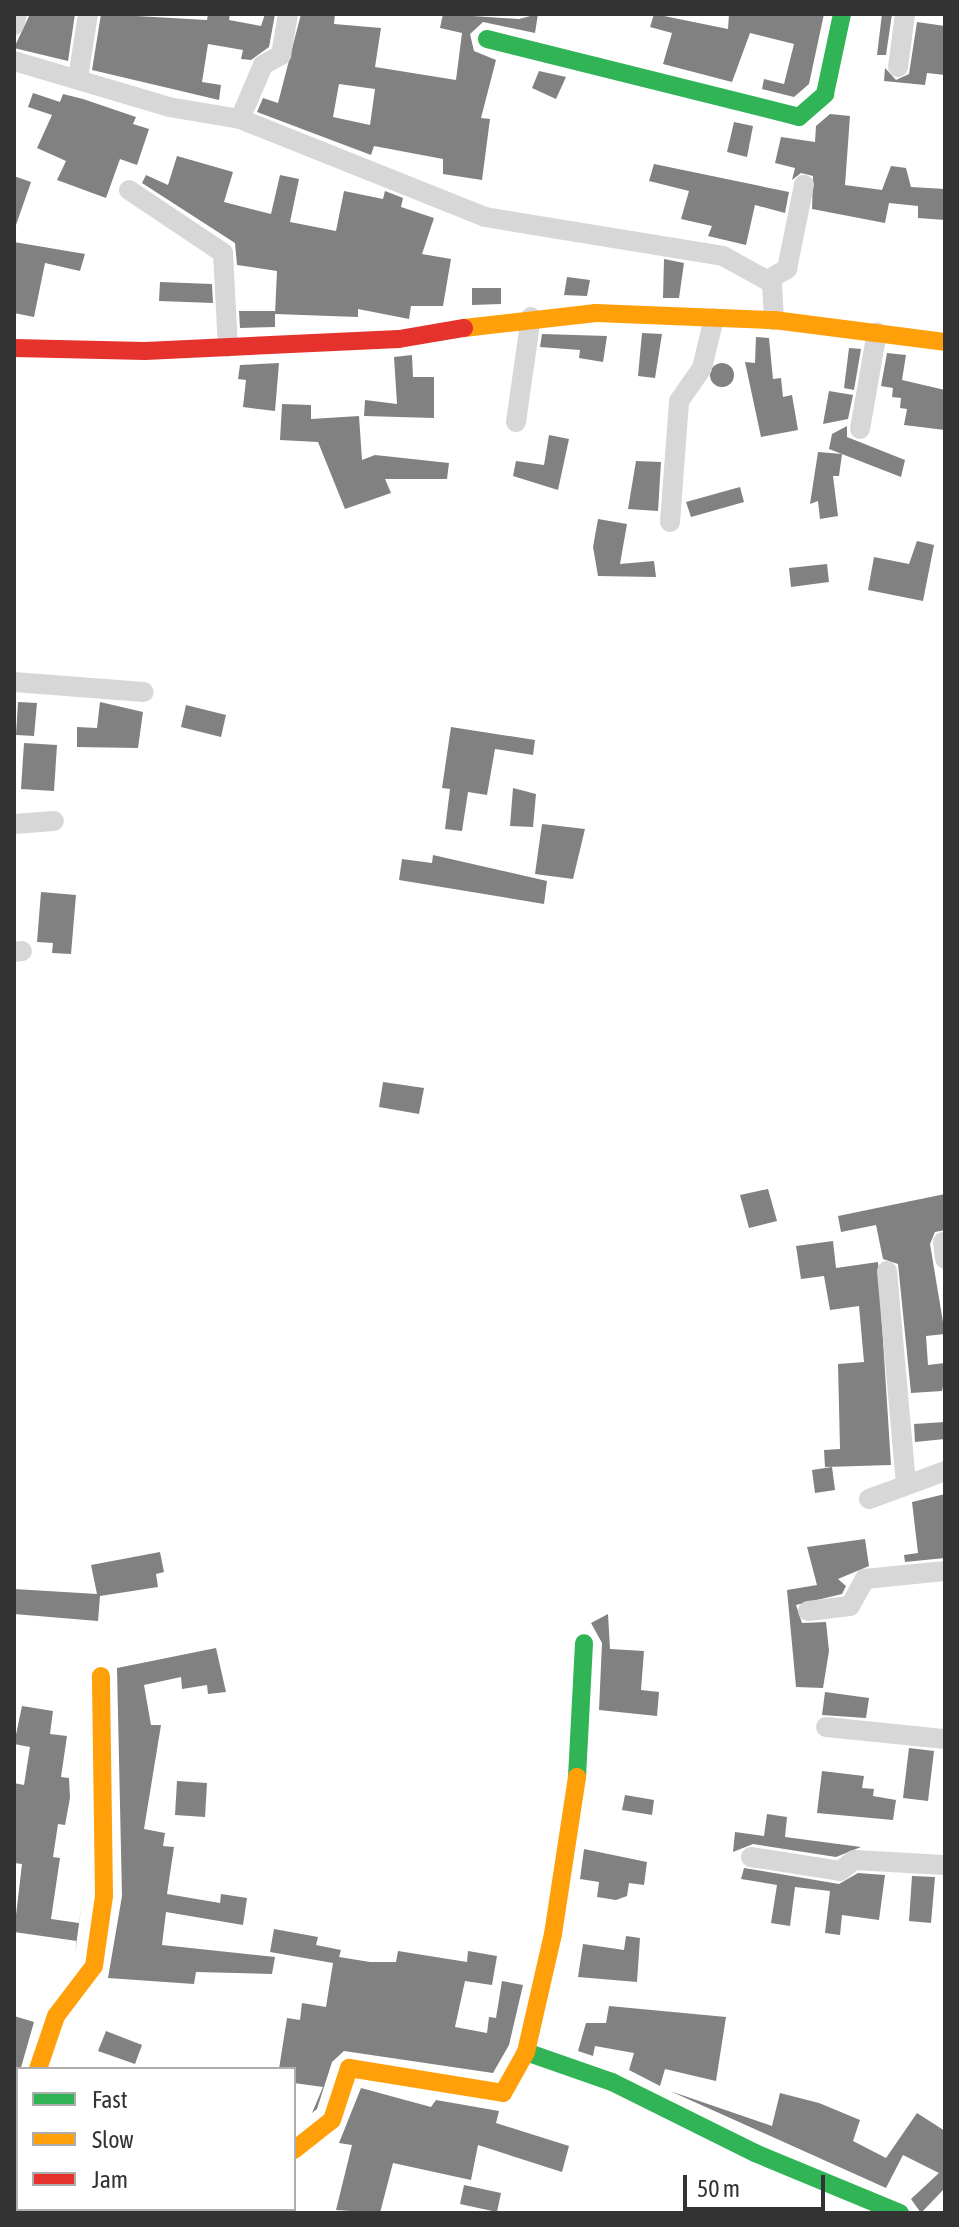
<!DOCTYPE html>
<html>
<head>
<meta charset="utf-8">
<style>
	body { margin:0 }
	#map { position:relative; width:959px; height:2227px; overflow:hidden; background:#fff; font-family:"Asap Condensed",sans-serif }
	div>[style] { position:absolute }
	.building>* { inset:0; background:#818181 }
	.round { border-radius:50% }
	.street>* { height:20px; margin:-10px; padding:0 10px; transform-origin:10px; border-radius:10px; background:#d7d7d7 }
	.fast>* { height:18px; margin:-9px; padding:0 9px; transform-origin:9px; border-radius:9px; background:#30b455 }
	.slow>* { height:18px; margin:-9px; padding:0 9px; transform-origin:9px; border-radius:9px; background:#ff9f0a }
	.jam>* { height:18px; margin:-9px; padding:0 9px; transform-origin:9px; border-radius:9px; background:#e5322d }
	span { translate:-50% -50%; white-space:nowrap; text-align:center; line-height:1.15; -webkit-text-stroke:8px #fff; paint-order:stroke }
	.frame { position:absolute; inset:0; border:16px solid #333; pointer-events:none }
	.legend { position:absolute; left:16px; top:2067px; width:280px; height:144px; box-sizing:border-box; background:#fff; border:2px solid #adadad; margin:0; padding:10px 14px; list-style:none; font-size:24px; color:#333 }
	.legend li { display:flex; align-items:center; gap:16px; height:40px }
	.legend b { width:40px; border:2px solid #adadad }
	.scale { position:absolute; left:683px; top:2175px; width:142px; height:36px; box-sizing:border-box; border:4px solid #333; border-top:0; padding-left:10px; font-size:24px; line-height:28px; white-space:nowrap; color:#333; -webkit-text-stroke:6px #fff; paint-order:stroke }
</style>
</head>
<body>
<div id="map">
	<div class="building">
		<i style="clip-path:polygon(30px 14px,75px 14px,68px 61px,14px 48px)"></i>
		<i style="clip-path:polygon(101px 14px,207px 20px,208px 14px,230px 14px,229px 20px,261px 26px,265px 14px,275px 14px,269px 47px,251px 60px,241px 59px,243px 50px,208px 44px,202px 82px,221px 85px,219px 100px,92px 70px)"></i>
		<i style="clip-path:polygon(evenodd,301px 14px,335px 14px,334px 24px,381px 28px,375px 67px,456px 80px,462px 33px,440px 28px,443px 14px,519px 19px,538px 14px,535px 33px,483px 22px,470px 34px,474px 51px,496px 60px,481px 118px,490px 119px,482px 180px,443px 174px,443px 159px,374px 146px,371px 155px,257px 112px,263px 98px,278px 103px,301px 14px,339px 84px,375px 89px,370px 125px,333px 117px,339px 84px)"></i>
		<i style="clip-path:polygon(654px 14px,728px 29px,729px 14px,824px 14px,809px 84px,794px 97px,762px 89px,764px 79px,784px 84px,794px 44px,750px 33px,732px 82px,663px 64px,672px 33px,650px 27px)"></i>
		<i style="clip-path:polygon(882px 14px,892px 14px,886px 55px,877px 55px)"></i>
		<i style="clip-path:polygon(917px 22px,945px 26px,945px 75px,927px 73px,925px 85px,884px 81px,885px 68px,896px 80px,909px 74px)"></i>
		<i style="clip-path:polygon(539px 71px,566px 77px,556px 99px,532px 88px)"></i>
		<i style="clip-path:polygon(33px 93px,60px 102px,63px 94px,83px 99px,136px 117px,133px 124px,149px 129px,137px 165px,120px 159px,106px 198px,57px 180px,66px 161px,37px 148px,52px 115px,28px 107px)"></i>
		<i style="clip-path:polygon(830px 114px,850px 116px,845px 185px,882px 190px,891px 166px,906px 168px,911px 187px,945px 189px,945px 220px,918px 218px,918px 206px,889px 203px,885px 223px,812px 209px,813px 176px,801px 173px,792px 180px,795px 168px,775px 163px,781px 137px,815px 142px,816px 126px)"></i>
		<i style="clip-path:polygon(734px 122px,753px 126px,747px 157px,727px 152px)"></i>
		<i style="clip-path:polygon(177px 156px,233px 172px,224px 202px,271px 214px,280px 175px,299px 179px,290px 222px,336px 231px,344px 191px,383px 199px,385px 191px,403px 198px,401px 207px,434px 218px,422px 254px,451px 259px,443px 306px,411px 306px,409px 319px,358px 309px,358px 317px,275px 314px,277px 271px,237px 265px,235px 243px,142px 183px,146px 175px,168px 185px)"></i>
		<i style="clip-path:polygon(654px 164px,789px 192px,785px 213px,755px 205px,746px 245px,708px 236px,712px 226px,681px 219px,689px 191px,649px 181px)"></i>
		<i style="clip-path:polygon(14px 176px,31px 182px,16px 225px,14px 224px)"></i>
		<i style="clip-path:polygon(14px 242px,85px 254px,80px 271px,45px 263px,34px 317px,14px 313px)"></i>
		<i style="clip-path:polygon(664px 259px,684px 263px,679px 298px,663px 298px)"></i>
		<i style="clip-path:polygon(567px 277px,590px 280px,587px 296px,564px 295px)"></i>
		<i style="clip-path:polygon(160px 282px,212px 284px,213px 303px,159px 301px)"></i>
		<i style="clip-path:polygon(472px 288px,501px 288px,501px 304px,472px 305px)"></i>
		<i style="clip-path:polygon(239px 311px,275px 311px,275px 327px,240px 328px)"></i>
		<i style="clip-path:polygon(642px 333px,662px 334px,655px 378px,638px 376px)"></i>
		<i style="clip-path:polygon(542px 334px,607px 336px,603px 362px,579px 358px,580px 350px,540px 347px)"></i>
		<i style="clip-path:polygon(756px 337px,769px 338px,773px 379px,781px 378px,783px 397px,792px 395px,798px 430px,761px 437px,745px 362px,755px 363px)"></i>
		<i style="clip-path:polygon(849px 348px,861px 349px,854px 390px,844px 388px)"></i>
		<i style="clip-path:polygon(887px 353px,906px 355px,902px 380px,945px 390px,945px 430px,904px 425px,907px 409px,900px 408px,901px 398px,892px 397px,893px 388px,881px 386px)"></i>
		<i style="clip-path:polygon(412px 355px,413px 377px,434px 377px,434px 418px,364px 416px,365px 400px,397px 404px,394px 357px)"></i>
		<i style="clip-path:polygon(279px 363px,275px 411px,243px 407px,246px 380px,238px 379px,240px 365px)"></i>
		<i class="round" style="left:710px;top:363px;width:24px;height:24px"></i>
		<i style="clip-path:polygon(829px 391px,853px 395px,848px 419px,823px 424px)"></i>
		<i style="clip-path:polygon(282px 404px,311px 405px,311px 419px,359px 416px,362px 460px,375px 455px,449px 463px,447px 479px,385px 479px,391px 493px,345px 509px,318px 442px,280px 440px)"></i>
		<i style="clip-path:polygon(847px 426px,847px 437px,905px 460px,901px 477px,829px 449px,832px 434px)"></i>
		<i style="clip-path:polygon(549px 435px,569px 439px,558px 490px,513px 476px,516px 461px,544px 465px)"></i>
		<i style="clip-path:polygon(818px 452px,842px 454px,839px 476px,833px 476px,838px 516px,820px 519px,818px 501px,810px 504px)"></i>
		<i style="clip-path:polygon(636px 461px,661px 462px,658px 511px,628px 509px)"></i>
		<i style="clip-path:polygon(740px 487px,744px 502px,691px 517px,686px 502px)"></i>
		<i style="clip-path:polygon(598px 519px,627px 524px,620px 564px,654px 561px,656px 577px,598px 576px,593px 547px)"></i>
		<i style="clip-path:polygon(917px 541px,934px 545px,923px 601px,868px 590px,874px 557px,909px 564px)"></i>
		<i style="clip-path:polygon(827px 564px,829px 582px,791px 587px,789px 568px)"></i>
		<i style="clip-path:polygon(18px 702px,37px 703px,34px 736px,16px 735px)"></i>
		<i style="clip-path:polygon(100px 702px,143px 712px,138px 748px,77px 747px,77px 727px,97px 728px)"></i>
		<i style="clip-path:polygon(186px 705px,226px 715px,221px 737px,181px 727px)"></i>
		<i style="clip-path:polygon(451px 727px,535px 740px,533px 755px,495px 749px,487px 795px,468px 792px,462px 831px,445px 829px,450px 789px,442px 788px)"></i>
		<i style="clip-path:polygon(24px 743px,57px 745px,54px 791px,21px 789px)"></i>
		<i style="clip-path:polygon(513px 788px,536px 794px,533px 827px,510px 826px)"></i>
		<i style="clip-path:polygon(542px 824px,585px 829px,573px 879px,535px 874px)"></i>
		<i style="clip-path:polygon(433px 855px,547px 881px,544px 904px,399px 880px,402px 859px,432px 863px)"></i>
		<i style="clip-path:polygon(41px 892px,76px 895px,71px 954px,52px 953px,53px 943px,37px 942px)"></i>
		<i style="clip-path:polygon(383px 1082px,424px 1088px,419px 1114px,379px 1107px)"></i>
		<i style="clip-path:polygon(768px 1189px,777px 1221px,749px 1228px,740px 1195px)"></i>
		<i style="clip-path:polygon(945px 1194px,945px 1230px,935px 1232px,930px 1244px,945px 1334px,926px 1336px,928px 1365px,945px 1363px,945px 1378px,942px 1391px,911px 1393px,898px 1264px,883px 1259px,876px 1225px,841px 1232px,838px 1216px)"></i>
		<i style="clip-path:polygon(833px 1241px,836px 1268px,878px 1262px,891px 1465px,825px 1467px,824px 1450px,840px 1449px,838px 1364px,864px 1362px,859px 1306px,830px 1310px,824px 1276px,801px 1279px,796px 1246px)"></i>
		<i style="clip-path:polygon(945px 1422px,945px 1439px,915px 1442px,914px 1424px)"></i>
		<i style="clip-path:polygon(832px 1467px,835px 1490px,815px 1493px,812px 1470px)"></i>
		<i style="clip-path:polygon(945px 1494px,945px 1558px,905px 1562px,904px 1555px,918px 1553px,912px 1502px)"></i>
		<i style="clip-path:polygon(865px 1539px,869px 1566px,838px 1579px,846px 1586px,842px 1594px,796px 1605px,802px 1623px,826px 1622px,829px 1651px,823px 1688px,796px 1687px,787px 1590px,817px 1585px,807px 1547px)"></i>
		<i style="clip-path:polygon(160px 1552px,164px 1572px,156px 1574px,158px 1587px,100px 1596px,98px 1621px,14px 1614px,14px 1589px,97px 1594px,91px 1565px)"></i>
		<i style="clip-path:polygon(608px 1614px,610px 1649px,644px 1651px,641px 1690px,659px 1692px,657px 1716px,599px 1710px,602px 1643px,591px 1623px)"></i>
		<i style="clip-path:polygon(216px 1648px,226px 1692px,208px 1694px,207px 1685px,182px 1689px,181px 1677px,144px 1685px,151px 1725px,161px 1725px,144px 1829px,165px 1833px,163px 1846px,174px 1847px,167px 1894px,220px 1903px,221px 1894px,247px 1898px,243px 1925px,166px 1912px,162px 1945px,275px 1957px,272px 1974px,196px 1972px,194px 1984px,108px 1978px,122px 1896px,117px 1668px)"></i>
		<i style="clip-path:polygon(825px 1692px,869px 1698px,866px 1718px,822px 1715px)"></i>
		<i style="clip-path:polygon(22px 1706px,53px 1711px,50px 1734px,67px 1736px,61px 1777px,69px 1778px,70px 1798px,65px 1825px,58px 1824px,53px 1857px,60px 1858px,51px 1919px,79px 1923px,86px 1873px,75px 1953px,77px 1941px,14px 1932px,22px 1864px,14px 1863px,14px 1783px,24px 1785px,30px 1747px,14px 1744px)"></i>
		<i style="clip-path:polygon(909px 1748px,934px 1751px,928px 1801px,903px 1798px)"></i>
		<i style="clip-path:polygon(822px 1771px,864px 1776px,862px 1788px,874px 1789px,873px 1796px,896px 1800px,893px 1820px,817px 1813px)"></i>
		<i style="clip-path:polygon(177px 1781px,207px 1783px,205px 1817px,175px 1815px)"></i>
		<i style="clip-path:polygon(625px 1795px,654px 1800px,652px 1815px,622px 1810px)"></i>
		<i style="clip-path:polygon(767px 1814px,787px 1817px,785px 1837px,861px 1847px,836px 1857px,753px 1844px,733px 1852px,735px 1832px,764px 1836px)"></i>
		<i style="clip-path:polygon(584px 1849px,647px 1862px,644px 1885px,629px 1883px,627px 1896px,616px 1900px,597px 1897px,599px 1882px,580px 1879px)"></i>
		<i style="clip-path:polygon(744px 1868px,839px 1884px,858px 1873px,885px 1875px,879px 1920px,842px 1915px,840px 1935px,825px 1933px,830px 1891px,795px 1887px,790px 1926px,771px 1923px,777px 1885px,741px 1879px)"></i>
		<i style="clip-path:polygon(912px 1876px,935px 1877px,931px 1923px,909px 1921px)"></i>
		<i style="clip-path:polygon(274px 1929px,318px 1937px,316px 1945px,341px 1950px,339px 1957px,370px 1962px,396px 1962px,398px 1951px,467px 1962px,468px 1951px,497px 1956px,492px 1985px,465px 1981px,455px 2027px,487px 2033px,489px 2017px,496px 2018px,502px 1981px,523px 1985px,509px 2045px,493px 2073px,344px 2051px,332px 2062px,317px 2109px,312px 2113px,323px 2087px,294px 2083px,294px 2069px,279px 2069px,287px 2018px,300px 2020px,302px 2003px,326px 2007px,333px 1963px,270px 1952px)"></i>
		<i style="clip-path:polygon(626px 1936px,640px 1938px,637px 1982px,578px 1977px,583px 1944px,624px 1950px)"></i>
		<i style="clip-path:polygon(609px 2006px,726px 2017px,716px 2081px,665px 2069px,660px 2086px,629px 2070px,634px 2053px,595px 2046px,593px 2056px,578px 2051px,586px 2023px,606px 2023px)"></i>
		<i style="clip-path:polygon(14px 2016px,34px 2022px,18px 2078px,14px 2077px)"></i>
		<i style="clip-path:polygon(106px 2031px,142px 2045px,135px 2064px,98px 2051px)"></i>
		<i style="clip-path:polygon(361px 2088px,431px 2107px,436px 2100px,499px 2111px,496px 2123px,569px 2146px,562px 2172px,478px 2145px,471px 2180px,393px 2163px,380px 2213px,336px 2210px,352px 2145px,339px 2143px)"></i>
		<i style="clip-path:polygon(670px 2091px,772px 2126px,780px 2093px,819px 2103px,860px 2120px,853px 2141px,886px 2158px,917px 2113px,945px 2131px,945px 2188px,921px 2213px,911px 2199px,939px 2173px,903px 2155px,886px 2188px)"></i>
		<i style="clip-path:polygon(464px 2185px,501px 2193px,497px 2212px,460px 2204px)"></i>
	</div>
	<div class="street">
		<i style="left:14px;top:25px;width:11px;rotate:-75deg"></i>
		<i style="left:14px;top:61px;width:162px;rotate:16.5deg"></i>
		<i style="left:169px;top:107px;width:72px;rotate:9.6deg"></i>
		<i style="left:240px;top:119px;width:264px;rotate:21.8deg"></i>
		<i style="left:485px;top:217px;width:241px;rotate:9.3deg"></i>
		<i style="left:723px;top:256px;width:56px;rotate:28.9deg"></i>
		<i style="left:772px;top:283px;width:37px;rotate:87deg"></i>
		<i style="left:898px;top:67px;width:53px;rotate:-82.5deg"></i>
		<i style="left:78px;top:78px;width:65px;rotate:-81.1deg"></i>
		<i style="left:240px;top:119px;width:59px;rotate:-66.9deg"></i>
		<i style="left:263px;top:65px;width:21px;rotate:-29deg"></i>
		<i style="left:281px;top:55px;width:42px;rotate:-80.3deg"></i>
		<i style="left:129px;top:190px;width:113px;rotate:33.8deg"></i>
		<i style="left:223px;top:253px;width:94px;rotate:87deg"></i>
		<i style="left:769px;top:279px;width:21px;rotate:-29deg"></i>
		<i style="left:787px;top:269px;width:86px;rotate:-78.6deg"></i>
		<i style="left:516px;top:422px;width:106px;rotate:-81.9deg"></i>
		<i style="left:860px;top:429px;width:98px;rotate:-80.1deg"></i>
		<i style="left:670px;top:522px;width:121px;rotate:-85.7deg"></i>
		<i style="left:679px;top:401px;width:40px;rotate:-55.1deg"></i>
		<i style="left:702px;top:368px;width:51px;rotate:-76.5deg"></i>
		<i style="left:14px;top:682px;width:130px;rotate:4.4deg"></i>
		<i style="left:14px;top:824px;width:40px;rotate:-4.3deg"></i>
		<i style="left:14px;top:952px;width:8px;rotate:-7deg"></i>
		<i style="left:943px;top:1242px;width:17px;rotate:83deg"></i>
		<i style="left:887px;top:1271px;width:214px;rotate:84.9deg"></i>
		<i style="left:869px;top:1499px;width:81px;rotate:-20.2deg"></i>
		<i style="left:808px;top:1611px;width:42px;rotate:-6.8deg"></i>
		<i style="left:850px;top:1606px;width:31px;rotate:-61deg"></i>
		<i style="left:865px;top:1579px;width:80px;rotate:-5.7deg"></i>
		<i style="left:826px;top:1727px;width:120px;rotate:5.8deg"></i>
		<i style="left:751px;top:1857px;width:90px;rotate:8.9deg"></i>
		<i style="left:840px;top:1871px;width:18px;rotate:-38deg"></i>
		<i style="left:854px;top:1860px;width:91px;rotate:3.1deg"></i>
		<i style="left:14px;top:2140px;width:13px;rotate:-72deg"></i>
		<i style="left:238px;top:2209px;width:12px;rotate:20deg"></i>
	</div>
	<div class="fast">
		<i style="left:487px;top:39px;width:322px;rotate:14deg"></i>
		<i style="left:799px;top:117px;width:35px;rotate:-41deg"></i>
		<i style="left:825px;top:94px;width:82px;rotate:-78deg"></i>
		<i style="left:577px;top:1777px;width:134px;rotate:-87deg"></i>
		<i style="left:526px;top:2052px;width:91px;rotate:19.2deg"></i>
		<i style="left:612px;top:2082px;width:160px;rotate:26.4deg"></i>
		<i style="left:755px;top:2153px;width:157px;rotate:22.5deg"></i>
	</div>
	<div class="slow">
		<i style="left:464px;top:328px;width:133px;rotate:-6.5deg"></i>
		<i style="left:596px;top:313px;width:178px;rotate:2.3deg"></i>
		<i style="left:774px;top:320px;width:172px;rotate:7.3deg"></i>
		<i style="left:38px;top:2069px;width:56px;rotate:-71.2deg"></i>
		<i style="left:56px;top:2016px;width:63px;rotate:-52.8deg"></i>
		<i style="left:94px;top:1966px;width:71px;rotate:-81.9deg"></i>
		<i style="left:104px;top:1896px;width:220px;rotate:-90.8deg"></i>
		<i style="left:294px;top:2150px;width:48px;rotate:-38.3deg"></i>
		<i style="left:332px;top:2120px;width:55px;rotate:-71.9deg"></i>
		<i style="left:349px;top:2068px;width:156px;rotate:9.2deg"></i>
		<i style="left:503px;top:2093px;width:47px;rotate:-60.7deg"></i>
		<i style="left:526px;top:2052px;width:121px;rotate:-77.1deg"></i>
		<i style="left:553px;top:1934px;width:159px;rotate:-81.3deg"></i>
	</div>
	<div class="jam">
		<i style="left:14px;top:348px;width:131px;rotate:1.3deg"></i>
		<i style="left:145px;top:351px;width:254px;rotate:-2.7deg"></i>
		<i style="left:399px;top:339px;width:66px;rotate:-9.6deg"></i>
	</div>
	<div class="frame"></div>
	<ul class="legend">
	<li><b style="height:10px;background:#30b455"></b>Fast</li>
	<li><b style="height:10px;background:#ff9f0a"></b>Slow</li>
	<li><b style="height:10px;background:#e5322d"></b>Jam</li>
	</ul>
	<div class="scale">50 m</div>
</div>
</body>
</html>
